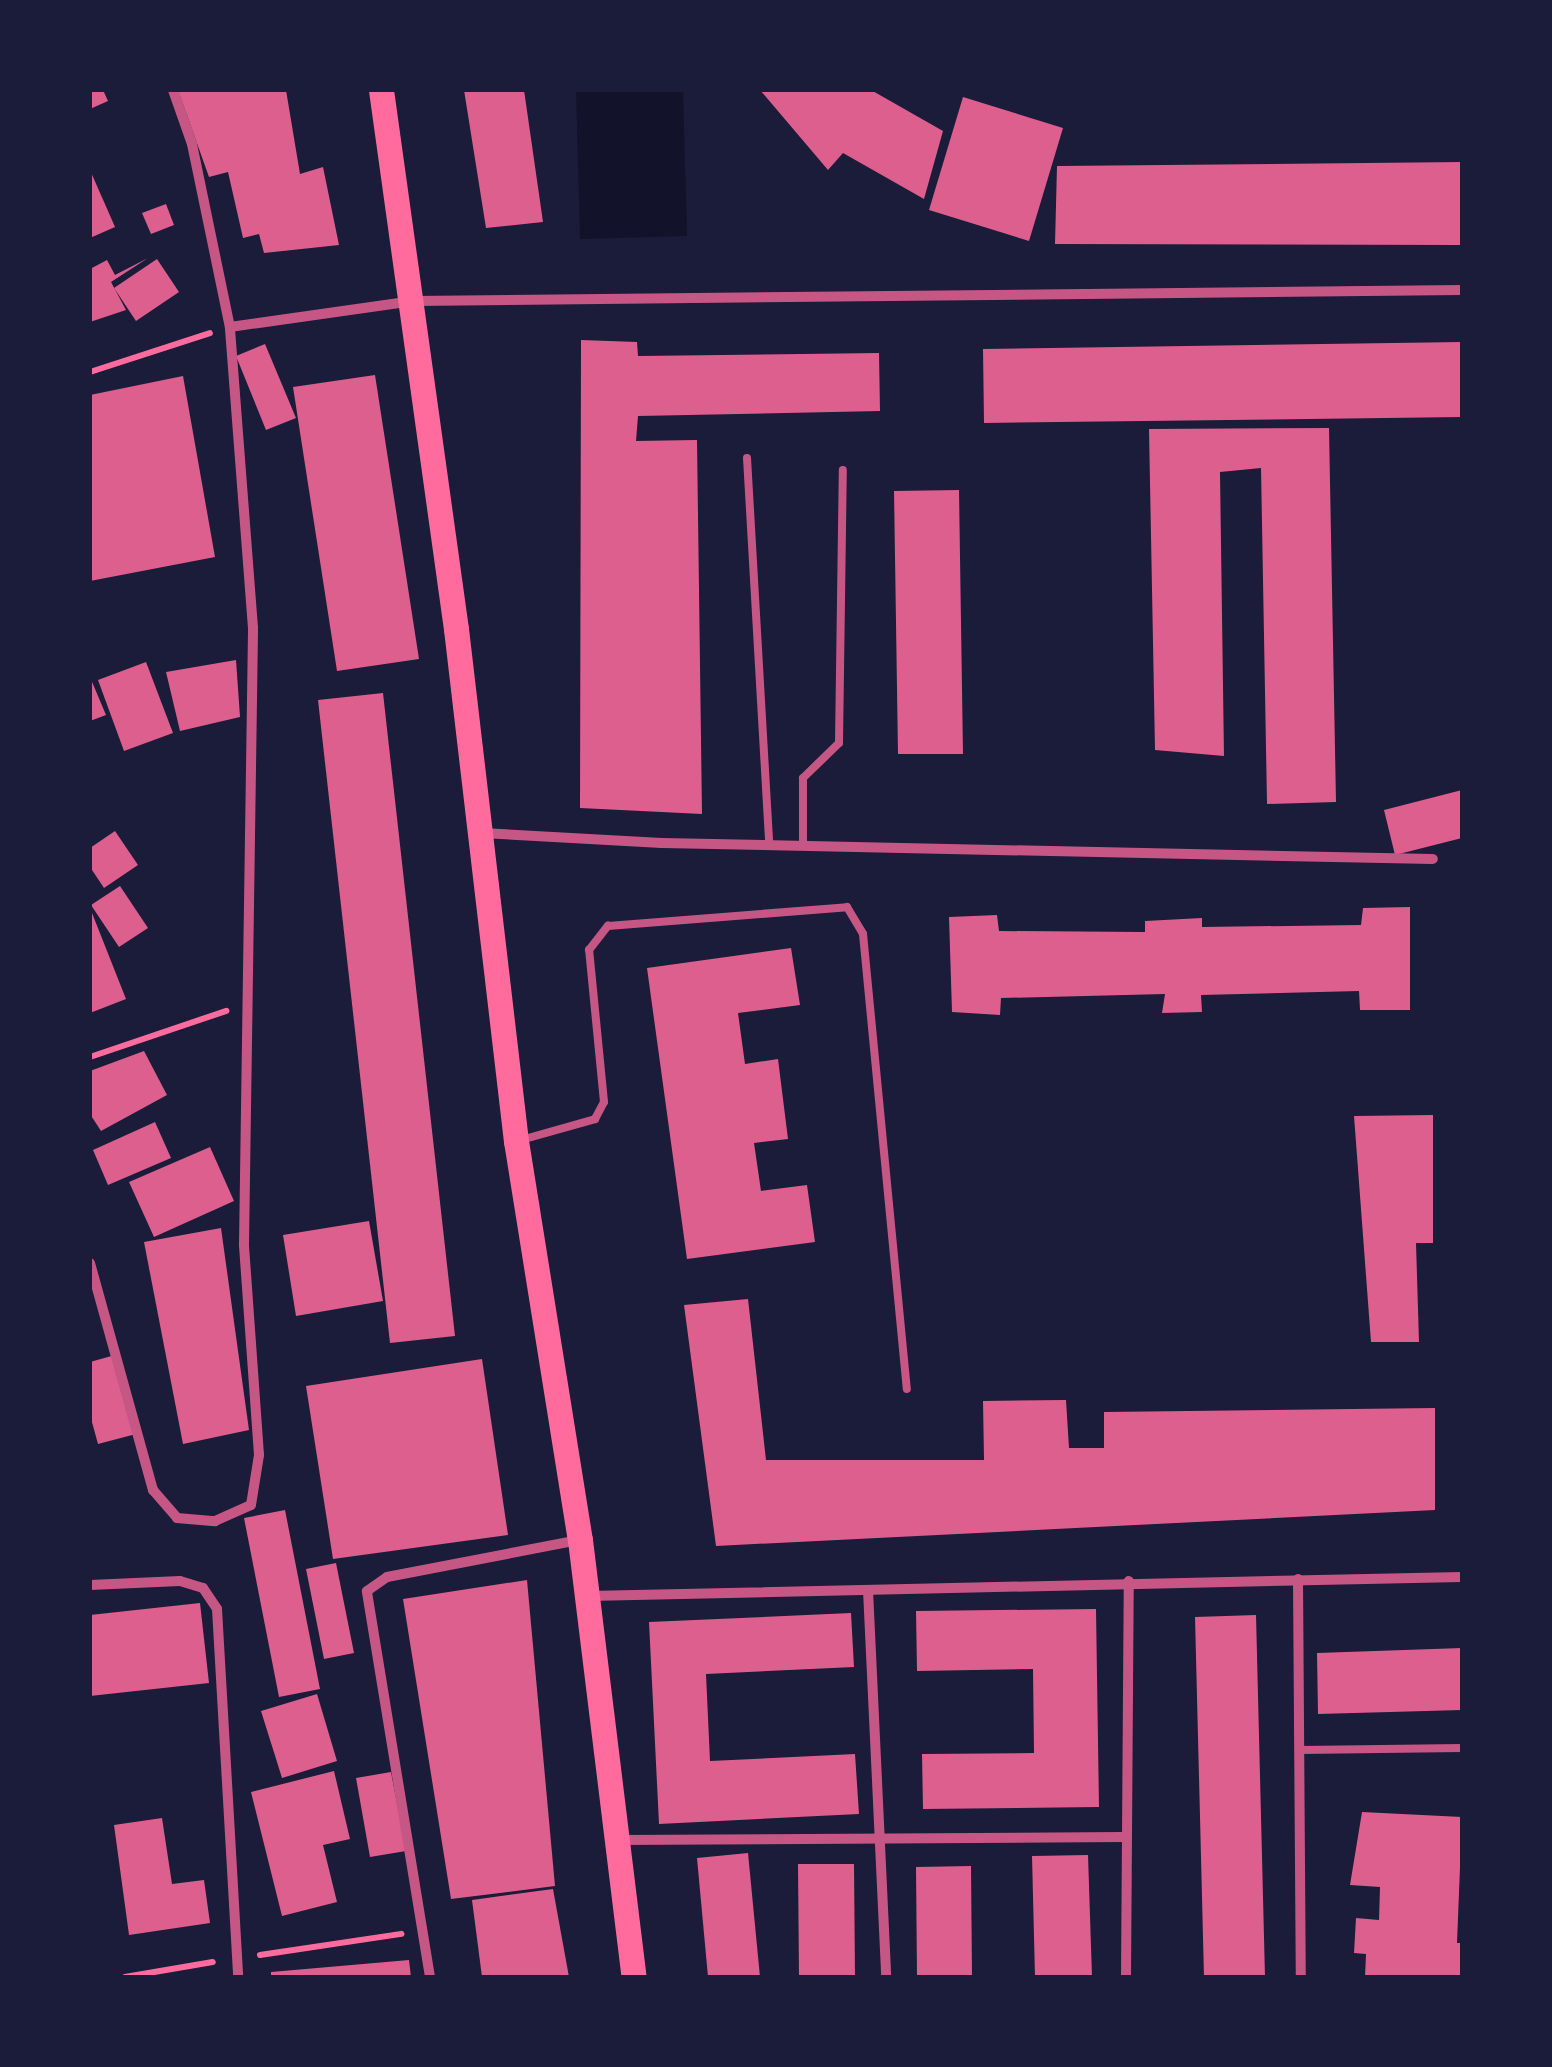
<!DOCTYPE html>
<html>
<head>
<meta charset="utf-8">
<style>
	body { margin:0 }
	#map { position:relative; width:1552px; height:2067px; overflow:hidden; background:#1b1b3a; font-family:Jost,sans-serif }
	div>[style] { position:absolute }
	.water>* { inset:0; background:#12122b }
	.building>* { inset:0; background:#dd5f8e }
	.path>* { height:6px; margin:-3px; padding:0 3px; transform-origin:3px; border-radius:3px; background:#ff6b9d }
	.service>* { height:8px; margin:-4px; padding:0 4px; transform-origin:4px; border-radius:4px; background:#c65784 }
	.minor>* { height:10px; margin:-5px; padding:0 5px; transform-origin:5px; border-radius:5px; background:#c65784 }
	.primary>* { height:25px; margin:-12.5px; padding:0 12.5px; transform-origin:12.5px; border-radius:12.5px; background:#ff6b9d }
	span { translate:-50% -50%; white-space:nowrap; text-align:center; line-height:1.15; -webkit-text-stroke:10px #1b1b3a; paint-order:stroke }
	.frame { position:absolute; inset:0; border:92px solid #1b1b3a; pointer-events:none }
</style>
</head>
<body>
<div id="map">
	<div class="water">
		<i style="clip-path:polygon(576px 90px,683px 90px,687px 236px,580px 239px)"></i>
	</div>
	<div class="building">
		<i style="clip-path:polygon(90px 90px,103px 90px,108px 101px,90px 109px)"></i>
		<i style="clip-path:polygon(178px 90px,286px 90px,300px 174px,323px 167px,339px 245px,264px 253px,259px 234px,243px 238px,228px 172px,209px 177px)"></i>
		<i style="clip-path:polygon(464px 90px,524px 90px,543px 222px,486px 228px)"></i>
		<i style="clip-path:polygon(760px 90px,871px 90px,943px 131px,924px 199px,843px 153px,828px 170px)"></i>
		<i style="clip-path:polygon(963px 97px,1063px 128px,1029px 241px,929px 210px)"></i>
		<i style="clip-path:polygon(1462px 162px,1462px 245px,1055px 244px,1057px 166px)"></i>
		<i style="clip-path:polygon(90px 170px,115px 227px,90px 238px)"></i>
		<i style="clip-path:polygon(166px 204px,174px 225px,151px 234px,142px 213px)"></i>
		<i style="clip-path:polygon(148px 258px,111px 282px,126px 310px,90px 322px,90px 269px,107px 260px,115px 275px)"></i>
		<i style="clip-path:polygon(157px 259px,179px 292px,136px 321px,114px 288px)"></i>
		<i style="clip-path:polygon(581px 340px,637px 342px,638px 356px,879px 353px,880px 411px,638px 416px,636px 441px,697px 440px,702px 814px,580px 808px)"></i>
		<i style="clip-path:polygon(1462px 342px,1462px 417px,984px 423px,983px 349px)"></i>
		<i style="clip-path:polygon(265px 344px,296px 418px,266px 430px,236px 356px)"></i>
		<i style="clip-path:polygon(375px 375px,419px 659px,337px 671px,293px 387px)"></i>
		<i style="clip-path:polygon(183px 376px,215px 557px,90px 581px,90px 395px)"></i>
		<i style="clip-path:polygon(1329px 428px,1336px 802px,1267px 804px,1261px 468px,1220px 472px,1224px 756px,1155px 750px,1149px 429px)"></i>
		<i style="clip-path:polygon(959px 490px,963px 754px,898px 754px,894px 491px)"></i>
		<i style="clip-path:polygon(236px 660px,240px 717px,180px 731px,166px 672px)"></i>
		<i style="clip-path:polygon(146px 662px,173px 733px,124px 751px,98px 680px)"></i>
		<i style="clip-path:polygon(90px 677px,106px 715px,90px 721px)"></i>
		<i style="clip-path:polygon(383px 693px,455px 1336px,390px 1343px,318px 700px)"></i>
		<i style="clip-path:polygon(1462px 790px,1462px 838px,1395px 855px,1384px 810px)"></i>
		<i style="clip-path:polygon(115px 831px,138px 865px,104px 888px,90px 867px,90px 848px)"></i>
		<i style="clip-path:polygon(120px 886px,148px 928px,119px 947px,91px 905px)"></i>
		<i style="clip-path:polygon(1410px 907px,1410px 1010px,1360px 1010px,1359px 991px,1201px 995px,1202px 1012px,1162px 1013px,1165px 994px,1001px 998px,1000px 1015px,952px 1012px,949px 917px,997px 915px,999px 931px,1145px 932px,1145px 921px,1202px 918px,1202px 927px,1361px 925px,1363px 908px)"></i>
		<i style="clip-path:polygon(90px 908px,126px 999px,90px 1013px)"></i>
		<i style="clip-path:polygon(791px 948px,800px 1005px,738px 1013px,745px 1064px,778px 1059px,788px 1139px,754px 1143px,761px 1191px,807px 1185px,815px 1242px,687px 1259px,647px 968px)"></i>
		<i style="clip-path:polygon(144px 1051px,167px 1095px,101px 1131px,90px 1114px,90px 1071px)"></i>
		<i style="clip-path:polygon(1433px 1115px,1433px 1243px,1416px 1243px,1419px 1342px,1371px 1342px,1354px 1116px)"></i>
		<i style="clip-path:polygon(155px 1122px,171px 1158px,108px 1185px,93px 1150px)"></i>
		<i style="clip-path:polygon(210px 1147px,234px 1201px,154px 1237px,129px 1182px)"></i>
		<i style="clip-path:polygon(369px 1221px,383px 1301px,296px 1316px,283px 1235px)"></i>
		<i style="clip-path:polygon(221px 1228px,249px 1430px,183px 1444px,144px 1242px)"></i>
		<i style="clip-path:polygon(748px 1299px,766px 1460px,984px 1460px,983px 1401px,1066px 1400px,1069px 1448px,1104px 1448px,1104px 1412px,1435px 1408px,1435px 1510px,716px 1546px,684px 1305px)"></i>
		<i style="clip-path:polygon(115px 1355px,136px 1434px,98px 1444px,90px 1415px,90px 1362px)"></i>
		<i style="clip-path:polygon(482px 1359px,508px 1535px,333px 1559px,306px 1386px)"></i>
		<i style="clip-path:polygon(285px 1510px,320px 1689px,279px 1697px,244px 1518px)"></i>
		<i style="clip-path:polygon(336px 1563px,354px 1653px,324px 1659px,306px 1569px)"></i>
		<i style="clip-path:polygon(527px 1580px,555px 1886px,451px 1899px,403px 1599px)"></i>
		<i style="clip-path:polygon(200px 1603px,209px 1683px,90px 1696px,90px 1615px)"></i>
		<i style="clip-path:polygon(1096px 1609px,1099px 1807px,923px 1809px,922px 1754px,1034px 1753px,1033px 1669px,917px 1671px,916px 1611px)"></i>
		<i style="clip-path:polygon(851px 1613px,854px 1667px,706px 1674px,710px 1761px,855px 1754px,859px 1814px,659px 1824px,649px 1622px)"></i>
		<i style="clip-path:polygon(1256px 1615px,1265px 1977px,1204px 1977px,1195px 1617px)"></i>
		<i style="clip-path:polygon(1462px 1648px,1462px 1710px,1318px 1714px,1317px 1653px)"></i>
		<i style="clip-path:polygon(317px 1694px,337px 1761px,282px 1778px,261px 1711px)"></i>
		<i style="clip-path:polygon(334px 1771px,350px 1839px,323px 1845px,337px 1902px,282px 1916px,251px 1792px)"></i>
		<i style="clip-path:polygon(391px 1772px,406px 1851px,370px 1857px,356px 1778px)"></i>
		<i style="clip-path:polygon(1362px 1812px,1462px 1817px,1457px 1943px,1462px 1943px,1462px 1977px,1365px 1977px,1366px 1954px,1354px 1953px,1356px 1918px,1379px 1920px,1380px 1887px,1350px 1885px)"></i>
		<i style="clip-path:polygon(162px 1818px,172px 1884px,204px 1880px,210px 1923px,129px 1935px,114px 1825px)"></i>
		<i style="clip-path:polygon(748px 1853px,760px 1977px,708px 1977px,697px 1858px)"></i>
		<i style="clip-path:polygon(1088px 1855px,1092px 1977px,1035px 1977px,1032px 1856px)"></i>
		<i style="clip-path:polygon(798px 1864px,854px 1864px,855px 1977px,799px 1977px)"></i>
		<i style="clip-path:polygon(971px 1866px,972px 1977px,917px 1977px,916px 1867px)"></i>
		<i style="clip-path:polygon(553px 1889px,569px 1977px,482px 1977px,472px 1900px)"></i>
		<i style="clip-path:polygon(409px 1960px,411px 1977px,271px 1977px,271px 1972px)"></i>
	</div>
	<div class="path">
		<i style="left:90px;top:372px;width:126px;rotate:-18deg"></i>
		<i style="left:90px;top:1057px;width:144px;rotate:-18.7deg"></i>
		<i style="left:260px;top:1955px;width:143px;rotate:-8.5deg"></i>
		<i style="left:125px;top:1977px;width:89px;rotate:-9.7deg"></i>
	</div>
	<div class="service">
		<i style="left:747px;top:458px;width:386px;rotate:86.7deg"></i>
		<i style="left:803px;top:844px;width:66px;rotate:-90deg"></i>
		<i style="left:803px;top:778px;width:50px;rotate:-44.2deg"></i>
		<i style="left:839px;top:743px;width:273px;rotate:-89.2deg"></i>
		<i style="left:521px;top:1140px;width:77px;rotate:-15.8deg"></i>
		<i style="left:595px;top:1119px;width:19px;rotate:-62deg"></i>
		<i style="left:604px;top:1102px;width:153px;rotate:-95.6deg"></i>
		<i style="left:589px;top:950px;width:31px;rotate:-52deg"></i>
		<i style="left:608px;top:926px;width:240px;rotate:-4.5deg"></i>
		<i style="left:847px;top:907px;width:31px;rotate:59deg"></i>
		<i style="left:863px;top:934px;width:457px;rotate:84.5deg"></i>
		<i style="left:1300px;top:1750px;width:162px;rotate:-0.7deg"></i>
	</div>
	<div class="minor">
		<i style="left:173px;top:90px;width:57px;rotate:70.6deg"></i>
		<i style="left:192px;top:144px;width:187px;rotate:78.3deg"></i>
		<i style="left:482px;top:833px;width:180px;rotate:3.2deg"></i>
		<i style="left:662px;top:843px;width:771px;rotate:1.19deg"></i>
		<i style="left:90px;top:1263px;width:236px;rotate:74.5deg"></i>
		<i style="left:153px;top:1490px;width:37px;rotate:49deg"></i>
		<i style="left:177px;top:1518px;width:38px;rotate:5deg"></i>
		<i style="left:215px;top:1521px;width:39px;rotate:-24deg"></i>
		<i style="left:251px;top:1505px;width:51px;rotate:-80.9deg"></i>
		<i style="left:259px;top:1455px;width:211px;rotate:-94.1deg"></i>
		<i style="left:244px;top:1245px;width:617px;rotate:-89.16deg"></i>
		<i style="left:253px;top:628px;width:302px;rotate:-94.4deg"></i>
		<i style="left:230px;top:327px;width:185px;rotate:-8.1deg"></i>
		<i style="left:413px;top:301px;width:1049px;rotate:-0.6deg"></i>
		<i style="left:1298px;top:1579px;width:398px;rotate:89.6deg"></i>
		<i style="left:90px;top:1585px;width:90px;rotate:-2.5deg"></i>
		<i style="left:180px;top:1581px;width:24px;rotate:17deg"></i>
		<i style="left:203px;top:1588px;width:25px;rotate:56deg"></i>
		<i style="left:217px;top:1609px;width:369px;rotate:86.7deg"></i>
		<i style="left:868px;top:1590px;width:387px;rotate:87.3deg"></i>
		<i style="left:588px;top:1596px;width:874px;rotate:-1.25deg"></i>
		<i style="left:619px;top:1840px;width:504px;rotate:-0.34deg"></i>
		<i style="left:430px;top:1977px;width:391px;rotate:-99.3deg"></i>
		<i style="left:367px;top:1591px;width:24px;rotate:-35deg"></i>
		<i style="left:387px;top:1577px;width:196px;rotate:-10.9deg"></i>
		<i style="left:1126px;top:1977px;width:396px;rotate:-89.6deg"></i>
	</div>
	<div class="primary">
		<i style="left:381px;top:90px;width:544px;rotate:82.08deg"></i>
		<i style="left:456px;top:629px;width:516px;rotate:83.32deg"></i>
		<i style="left:516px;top:1141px;width:404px;rotate:80.9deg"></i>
		<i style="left:580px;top:1540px;width:440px;rotate:83deg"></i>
	</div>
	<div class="frame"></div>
</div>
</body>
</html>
